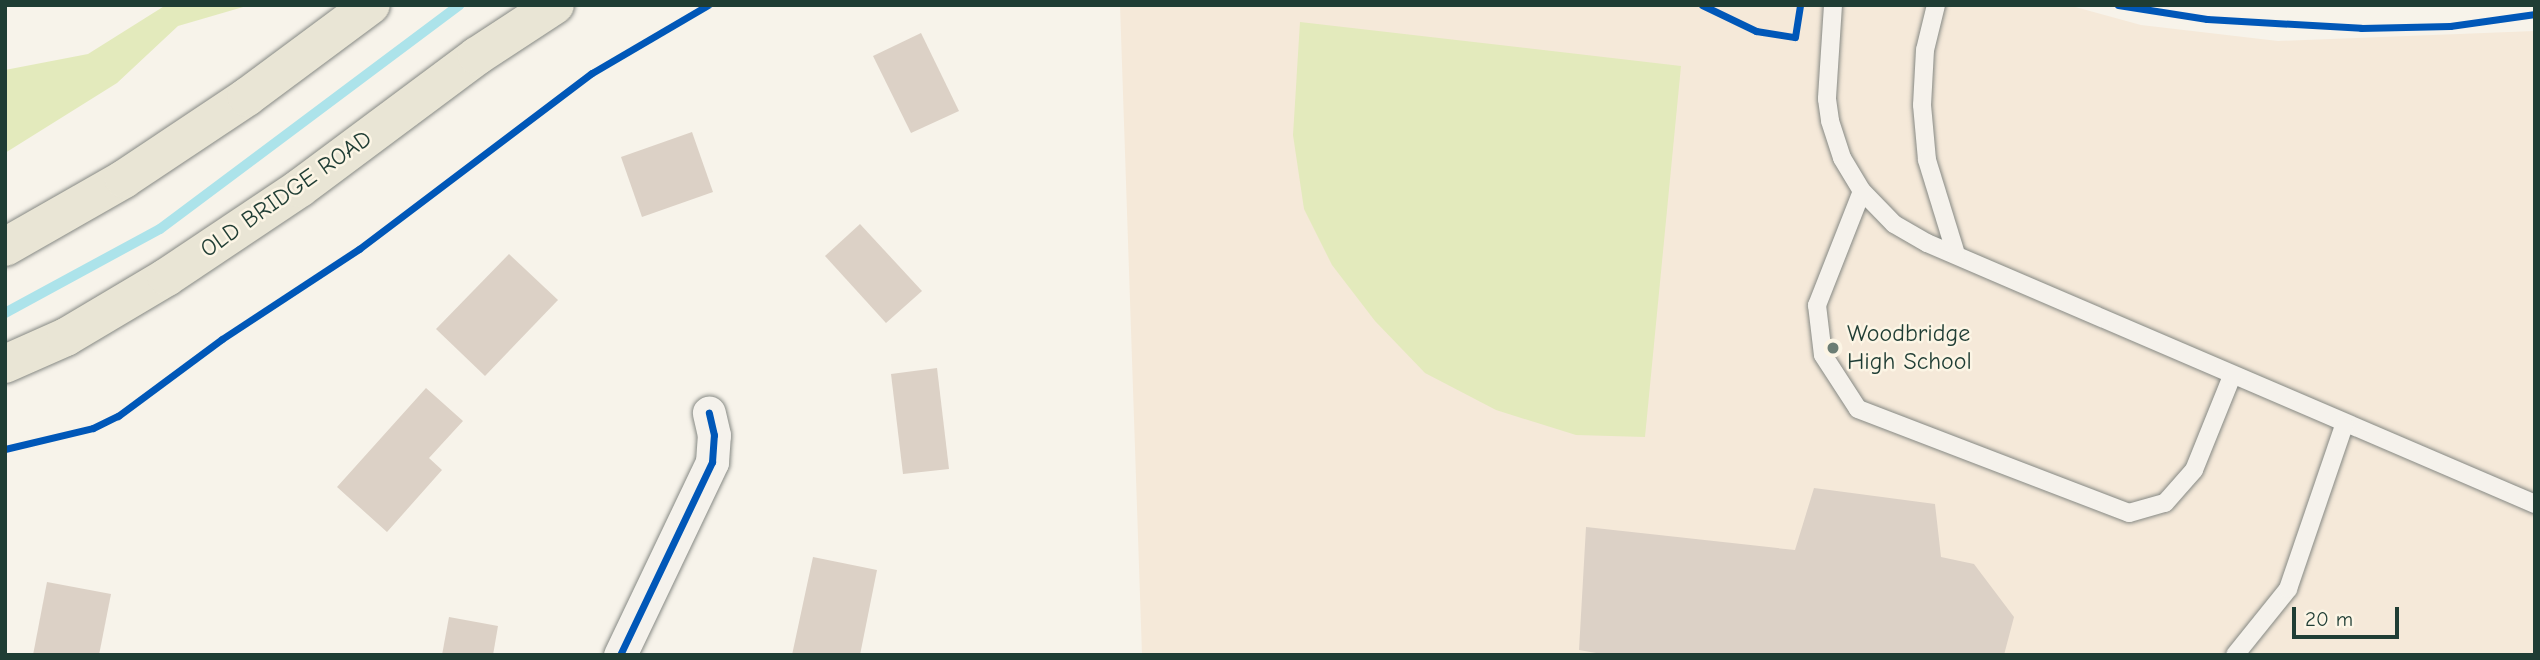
<!DOCTYPE html>
<html>
<head>
<meta charset="utf-8">
<style>
	body { margin:0 }
	#map { position:relative; width:2540px; height:660px; overflow:hidden; background:#f7f3ea; font-family:"Comic Neue",sans-serif }
	div>[style] { position:absolute }
	.built>* { inset:0; background:#f5e9d9 }
	.green>* { inset:0; background:#e3eabc }
	.stream>* { height:10px; margin:-5px; padding:0 5px; transform-origin:5px; border-radius:5px; background:#ace3ea }
	.building>* { inset:0; background:#dcd1c6 }
	.roads { filter:drop-shadow(0 0 2px #868984) drop-shadow(0 0 2px #868984) }
	.service>* { height:18px; margin:-9px; padding:0 9px; transform-origin:9px; border-radius:9px; background:#f5f2ec }
	.minor>* { height:33px; margin:-16.5px; padding:0 16.5px; transform-origin:16.5px; border-radius:16.5px; background:#f5f2ec }
	.primary>* { height:38px; margin:-19px; padding:0 19px; transform-origin:19px; border-radius:19px; background:#e9e5d5 }
	.cycleway>* { height:7px; margin:-3.5px; padding:0 3.5px; transform-origin:3.5px; border-radius:3.5px; background:#0057b8 }
	.dots>* { width:19px; height:19px; translate:-50% -50%; box-sizing:border-box; border:4px solid #fcf5e5; border-radius:50% }
	span { translate:-50% -50%; white-space:nowrap; text-align:center; line-height:1.15; -webkit-text-stroke:5px #fcf5e5; paint-order:stroke }
	.street-label { font-size:24px; color:#1f3d34 }
	.poi-label { font-size:24px; color:#1f3d34 }
	.left { translate:0 -50%; text-align:left }
	.frame { position:absolute; inset:0; border:7px solid #1f3d34; pointer-events:none }
	.scale { position:absolute; left:2292px; top:607px; width:107px; height:32px; box-sizing:border-box; border:4px solid #1f3d34; border-top:0; padding-left:9px; font-size:21px; line-height:24px; white-space:nowrap; color:#1f3d34; -webkit-text-stroke:5px #fcf5e5; paint-order:stroke }
</style>
</head>
<body>
<div id="map">
	<div class="built">
		<i style="clip-path:polygon(1120px 5px,2068px 5px,2141px 25px,2278px 41px,2535px 31px,2535px 655px,1142px 655px)"></i>
	</div>
	<div class="green">
		<i style="clip-path:polygon(166px 5px,250px 5px,178px 26px,117px 83px,5px 153px,5px 70px,88px 54px)"></i>
		<i style="clip-path:polygon(1300px 22px,1681px 66px,1645px 437px,1576px 435px,1496px 410px,1425px 373px,1375px 321px,1332px 265px,1304px 209px,1293px 135px)"></i>
	</div>
	<div class="stream">
		<i style="left:5px;top:313px;width:176px;rotate:-28.5deg"></i>
		<i style="left:160px;top:229px;width:374px;rotate:-36.8deg"></i>
	</div>
	<div class="building">
		<i style="clip-path:polygon(921px 33px,959px 111px,911px 133px,873px 56px)"></i>
		<i style="clip-path:polygon(692px 132px,713px 192px,642px 217px,621px 157px)"></i>
		<i style="clip-path:polygon(860px 224px,922px 291px,886px 323px,825px 256px)"></i>
		<i style="clip-path:polygon(509px 254px,558px 300px,485px 376px,436px 329px)"></i>
		<i style="clip-path:polygon(937px 368px,949px 469px,903px 474px,891px 374px)"></i>
		<i style="clip-path:polygon(426px 388px,463px 421px,429px 458px,442px 470px,387px 532px,337px 487px)"></i>
		<i style="clip-path:polygon(1814px 488px,1935px 504px,1941px 557px,1974px 564px,2014px 617px,2004px 655px,1608px 655px,1579px 650px,1586px 527px,1795px 550px)"></i>
		<i style="clip-path:polygon(813px 557px,877px 570px,860px 655px,792px 655px)"></i>
		<i style="clip-path:polygon(47px 582px,111px 594px,99px 655px,33px 655px)"></i>
		<i style="clip-path:polygon(449px 617px,498px 626px,493px 655px,442px 655px)"></i>
	</div>
	<div class="roads">
		<div class="service">
			<i style="left:1833px;top:5px;width:94px;rotate:93.7deg"></i>
			<i style="left:1827px;top:99px;width:22px;rotate:82deg"></i>
			<i style="left:1830px;top:121px;width:39px;rotate:72deg"></i>
			<i style="left:1842px;top:158px;width:39px;rotate:59deg"></i>
			<i style="left:1862px;top:191px;width:46px;rotate:45.9deg"></i>
			<i style="left:1894px;top:224px;width:38px;rotate:30deg"></i>
			<i style="left:1927px;top:243px;width:662px;rotate:23.23deg"></i>
			<i style="left:1936px;top:5px;width:46px;rotate:103.7deg"></i>
			<i style="left:1925px;top:50px;width:55px;rotate:93.1deg"></i>
			<i style="left:1922px;top:105px;width:55px;rotate:84.8deg"></i>
			<i style="left:1927px;top:160px;width:98px;rotate:72.9deg"></i>
			<i style="left:1862px;top:191px;width:123px;rotate:111.5deg"></i>
			<i style="left:1817px;top:305px;width:50px;rotate:83.2deg"></i>
			<i style="left:1823px;top:355px;width:64px;rotate:57.1deg"></i>
			<i style="left:1858px;top:409px;width:290px;rotate:21deg"></i>
			<i style="left:2129px;top:513px;width:37px;rotate:-16deg"></i>
			<i style="left:2165px;top:503px;width:44px;rotate:-48.7deg"></i>
			<i style="left:2194px;top:470px;width:101px;rotate:-68deg"></i>
			<i style="left:2235px;top:655px;width:85px;rotate:-51.2deg"></i>
			<i style="left:2288px;top:589px;width:173px;rotate:-71.1deg"></i>
		</div>
		<div class="minor">
			<i style="left:620px;top:655px;width:214px;rotate:-64.5deg"></i>
			<i style="left:712px;top:462px;width:27px;rotate:-86deg"></i>
			<i style="left:714px;top:435px;width:23px;rotate:-103deg"></i>
		</div>
		<div class="primary">
			<i style="left:5px;top:247px;width:137px;rotate:-29.7deg"></i>
			<i style="left:124px;top:179px;width:148px;rotate:-33.7deg"></i>
			<i style="left:247px;top:97px;width:154px;rotate:-36.6deg"></i>
			<i style="left:5px;top:364px;width:67px;rotate:-23.9deg"></i>
			<i style="left:66px;top:337px;width:117px;rotate:-30.7deg"></i>
			<i style="left:167px;top:277px;width:160px;rotate:-33.8deg"></i>
			<i style="left:300px;top:188px;width:221px;rotate:-36.7deg"></i>
			<i style="left:477px;top:56px;width:93px;rotate:-33.2deg"></i>
		</div>
	</div>
	<div class="cycleway">
		<i style="left:1702px;top:5px;width:60px;rotate:25.7deg"></i>
		<i style="left:1756px;top:31px;width:39px;rotate:9deg"></i>
		<i style="left:1795px;top:37px;width:32px;rotate:-81deg"></i>
		<i style="left:2118px;top:5px;width:90px;rotate:8.9deg"></i>
		<i style="left:2207px;top:19px;width:154px;rotate:3.3deg"></i>
		<i style="left:2361px;top:28px;width:89px;rotate:-1.3deg"></i>
		<i style="left:2450px;top:26px;width:86px;rotate:-8deg"></i>
		<i style="left:5px;top:449px;width:90px;rotate:-13.4deg"></i>
		<i style="left:93px;top:428px;width:28px;rotate:-26deg"></i>
		<i style="left:118px;top:416px;width:129px;rotate:-36.5deg"></i>
		<i style="left:222px;top:339px;width:164px;rotate:-33.3deg"></i>
		<i style="left:359px;top:249px;width:292px;rotate:-37.1deg"></i>
		<i style="left:592px;top:73px;width:134px;rotate:-30.4deg"></i>
		<i style="left:620px;top:655px;width:214px;rotate:-64.5deg"></i>
		<i style="left:712px;top:462px;width:27px;rotate:-86deg"></i>
		<i style="left:714px;top:435px;width:23px;rotate:-103deg"></i>
	</div>
	<div class="dots">
		<i style="left:1833px;top:348px;background:#6b7d74"></i>
	</div>
	<div class="street-label">
		<span style="left:286px;top:194px;rotate:-35deg">OLD BRIDGE ROAD</span>
	</div>
	<div class="poi-label">
		<span class="left" style="left:1847px;top:348px">Woodbridge<br>High School</span>
	</div>
	<div class="frame"></div>
	<div class="scale">20 m</div>
</div>
</body>
</html>
